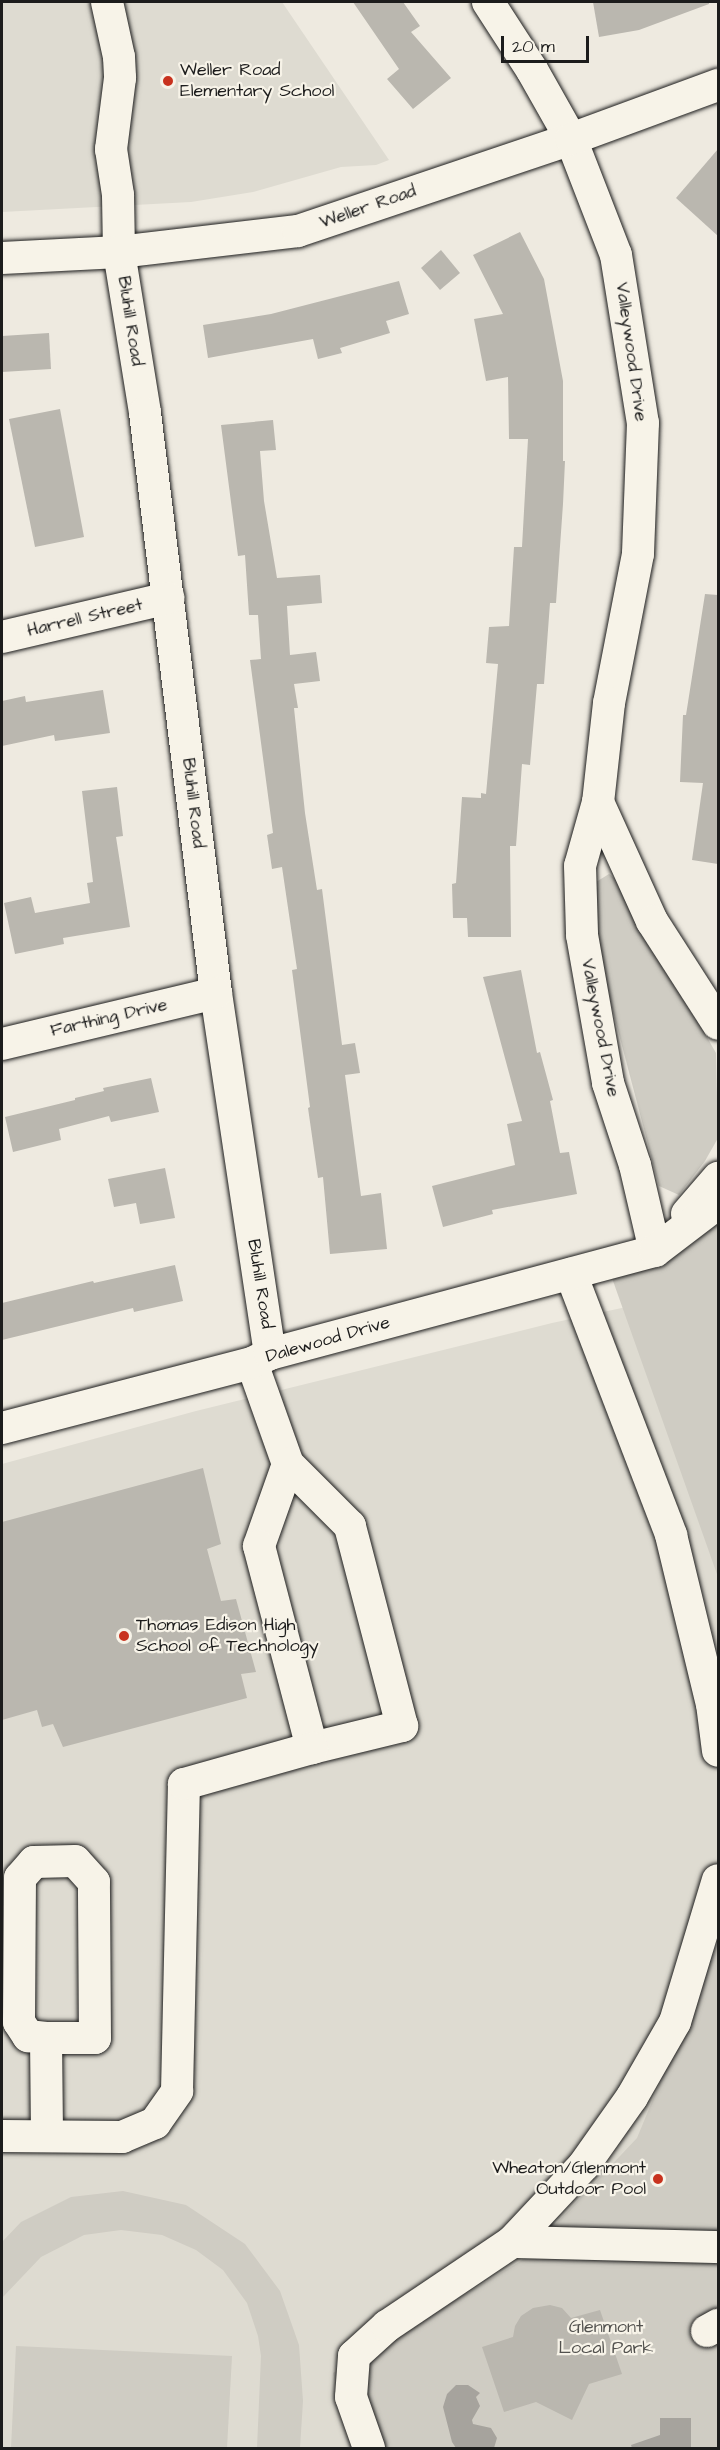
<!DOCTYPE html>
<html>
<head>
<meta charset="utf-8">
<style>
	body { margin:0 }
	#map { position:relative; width:720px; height:2450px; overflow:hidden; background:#eeeae0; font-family:"Architects Daughter",sans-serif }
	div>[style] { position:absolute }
	.built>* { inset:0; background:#dedbd1 }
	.green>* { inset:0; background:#cfccc3 }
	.water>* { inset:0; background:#a6a39d }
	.building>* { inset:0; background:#bab7af }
	.roads { filter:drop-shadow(0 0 2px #1c1c1c) drop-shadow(0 0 2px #1c1c1c) }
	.minor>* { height:32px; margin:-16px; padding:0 16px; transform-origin:16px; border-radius:16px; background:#f7f3e8 }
	.dots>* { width:16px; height:16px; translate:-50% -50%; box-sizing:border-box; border:3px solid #f7f3e8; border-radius:50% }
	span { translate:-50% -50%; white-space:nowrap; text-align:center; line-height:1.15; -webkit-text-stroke:4.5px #f7f3e8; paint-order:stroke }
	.poi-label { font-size:18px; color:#1c1c1c }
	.left { translate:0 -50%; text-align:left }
	.right { translate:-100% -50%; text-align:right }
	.street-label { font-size:18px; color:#1c1c1c }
	.park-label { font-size:18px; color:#52514e }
	.frame { position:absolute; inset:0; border:3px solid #1c1c1c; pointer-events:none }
	.scale { position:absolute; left:501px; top:36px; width:88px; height:27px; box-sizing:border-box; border:3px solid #1c1c1c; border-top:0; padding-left:8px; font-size:18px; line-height:21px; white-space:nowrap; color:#1c1c1c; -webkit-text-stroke:4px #f7f3e8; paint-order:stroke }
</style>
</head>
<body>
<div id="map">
	<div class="built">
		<i style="clip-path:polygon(2px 2px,282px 2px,389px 160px,376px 165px,341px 167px,253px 192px,191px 202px,2px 212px)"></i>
		<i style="clip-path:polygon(718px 1266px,718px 2143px,351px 2446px,352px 2448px,2px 2448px,2px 1464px,196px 1411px,552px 1323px,645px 1303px)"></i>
	</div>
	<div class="green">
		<i style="clip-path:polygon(609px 874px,618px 881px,716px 1053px,718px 1138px,705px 1161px,679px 1195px,659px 1186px,601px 966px,592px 903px,596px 882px)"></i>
		<i style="clip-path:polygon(718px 1178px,718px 1577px,607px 1264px,655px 1251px)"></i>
		<i style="clip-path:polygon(718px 1942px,718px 2448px,352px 2448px,333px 2373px,521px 2261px,637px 2138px)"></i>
		<i style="clip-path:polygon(123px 2191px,186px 2205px,245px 2244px,280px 2291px,299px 2345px,303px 2401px,300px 2448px,257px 2448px,261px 2356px,258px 2336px,247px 2303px,223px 2270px,196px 2250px,162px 2235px,121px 2230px,84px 2235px,41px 2257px,2px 2298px,2px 2242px,21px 2222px,71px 2197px)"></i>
		<i style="clip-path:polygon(16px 2346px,232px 2356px,227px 2448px,11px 2448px)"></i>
	</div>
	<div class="water">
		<i style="clip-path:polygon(456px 2385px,468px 2385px,480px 2393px,476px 2397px,480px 2406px,472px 2420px,473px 2424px,491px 2428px,497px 2438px,494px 2448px,456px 2448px,452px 2442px,443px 2407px,447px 2394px)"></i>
		<i style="clip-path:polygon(660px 2418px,691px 2418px,691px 2448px,632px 2448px,631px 2445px,660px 2435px)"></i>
	</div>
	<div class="building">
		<i style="clip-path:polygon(353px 2px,403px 2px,420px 26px,411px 32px,451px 78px,413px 109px,387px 79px,399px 69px)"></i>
		<i style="clip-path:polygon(593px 2px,709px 2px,709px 4px,639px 30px,599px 37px)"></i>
		<i style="clip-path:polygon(718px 149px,718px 236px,676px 198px)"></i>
		<i style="clip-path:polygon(520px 232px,544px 279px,563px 381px,563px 461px,565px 461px,563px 504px,556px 603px,550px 603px,544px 684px,537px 684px,530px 765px,522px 764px,516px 846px,510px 846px,511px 937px,468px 937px,467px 918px,453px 918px,452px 884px,456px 883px,462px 797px,481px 798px,481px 793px,486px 794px,498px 664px,486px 663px,489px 627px,509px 626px,514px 547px,522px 547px,528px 439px,509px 439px,508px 377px,486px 381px,474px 319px,503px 314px,473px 255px)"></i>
		<i style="clip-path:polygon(441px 250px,460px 273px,440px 290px,421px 268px)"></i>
		<i style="clip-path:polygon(399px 281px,409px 314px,386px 321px,390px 333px,340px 348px,342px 353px,318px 359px,313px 339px,208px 358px,203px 325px,271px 314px)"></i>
		<i style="clip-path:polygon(49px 333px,51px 369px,2px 372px,2px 336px)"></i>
		<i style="clip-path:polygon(60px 409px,84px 537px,35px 547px,9px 419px)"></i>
		<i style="clip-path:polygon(273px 420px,276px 450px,260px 451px,264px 501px,277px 578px,320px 575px,322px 603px,287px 606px,290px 655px,316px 652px,320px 681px,294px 684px,298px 708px,294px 708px,305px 813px,317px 890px,322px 889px,342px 1045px,355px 1043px,360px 1073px,345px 1075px,361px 1196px,381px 1193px,387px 1249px,330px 1254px,323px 1177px,318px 1178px,308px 1108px,310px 1107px,292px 970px,297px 969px,282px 867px,272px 869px,267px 835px,273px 833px,250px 660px,261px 659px,258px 615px,249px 615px,245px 555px,238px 556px,221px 425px)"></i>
		<i style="clip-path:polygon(705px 594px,718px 595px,718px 864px,692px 860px,703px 783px,680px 782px,683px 715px,686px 715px)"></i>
		<i style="clip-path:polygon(103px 690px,110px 733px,55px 741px,54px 735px,2px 746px,2px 701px,25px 696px,26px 702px)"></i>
		<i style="clip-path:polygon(117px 787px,123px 836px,116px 837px,130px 927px,63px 938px,64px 944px,15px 954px,4px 903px,31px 897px,35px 913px,90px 903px,87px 883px,93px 882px,82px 791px)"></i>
		<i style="clip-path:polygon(521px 970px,537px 1053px,540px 1052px,553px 1100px,550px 1101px,560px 1153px,569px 1152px,577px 1194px,492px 1210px,493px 1214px,443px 1227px,432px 1186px,515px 1165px,507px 1124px,522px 1121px,483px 977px)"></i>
		<i style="clip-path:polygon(151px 1078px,159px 1112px,111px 1122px,109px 1116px,59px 1129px,61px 1140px,13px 1152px,5px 1117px,75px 1100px,75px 1098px,104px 1091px,103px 1088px)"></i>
		<i style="clip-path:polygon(165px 1168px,175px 1218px,140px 1224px,136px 1203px,114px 1207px,108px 1179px)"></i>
		<i style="clip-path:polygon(175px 1265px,183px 1301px,134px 1312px,133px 1308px,2px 1340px,2px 1303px,93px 1281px,94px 1283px)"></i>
		<i style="clip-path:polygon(203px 1468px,221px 1544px,207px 1549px,221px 1601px,236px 1599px,256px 1672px,241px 1674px,247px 1698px,63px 1747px,53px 1724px,42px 1727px,37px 1710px,2px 1720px,2px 1522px)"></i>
		<i style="clip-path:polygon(550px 2305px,562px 2308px,571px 2318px,600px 2310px,622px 2374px,589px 2384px,572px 2420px,536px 2402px,504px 2412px,482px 2347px,513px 2337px,515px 2326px,521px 2316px,533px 2308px)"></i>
	</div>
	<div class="roads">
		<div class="minor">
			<i style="left:107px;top:2px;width:56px;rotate:77.7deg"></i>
			<i style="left:119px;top:57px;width:21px;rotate:87deg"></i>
			<i style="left:120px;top:78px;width:72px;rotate:97.2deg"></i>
			<i style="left:111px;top:149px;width:47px;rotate:81.3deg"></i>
			<i style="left:118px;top:195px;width:57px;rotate:89deg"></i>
			<i style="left:119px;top:252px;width:163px;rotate:80.8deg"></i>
			<i style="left:145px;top:413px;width:584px;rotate:83.02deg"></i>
			<i style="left:216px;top:993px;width:365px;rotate:81.5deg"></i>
			<i style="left:488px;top:2px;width:81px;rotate:57.1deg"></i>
			<i style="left:532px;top:70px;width:79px;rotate:60.5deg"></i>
			<i style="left:571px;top:139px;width:124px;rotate:68.8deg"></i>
			<i style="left:616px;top:255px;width:170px;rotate:80.9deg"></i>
			<i style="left:643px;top:423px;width:131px;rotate:92.2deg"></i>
			<i style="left:638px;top:554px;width:152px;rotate:101deg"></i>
			<i style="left:609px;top:703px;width:100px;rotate:96.3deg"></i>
			<i style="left:598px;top:802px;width:66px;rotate:105.7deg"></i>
			<i style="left:580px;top:866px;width:69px;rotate:88.3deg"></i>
			<i style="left:582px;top:935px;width:150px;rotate:80deg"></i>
			<i style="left:608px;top:1083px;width:86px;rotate:71.8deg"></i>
			<i style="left:635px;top:1165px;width:88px;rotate:76.9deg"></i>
			<i style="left:2px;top:258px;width:117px;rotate:-2.9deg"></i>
			<i style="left:119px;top:252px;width:180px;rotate:-6.7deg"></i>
			<i style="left:298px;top:231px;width:288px;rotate:-18.6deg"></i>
			<i style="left:571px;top:139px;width:157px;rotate:-20.2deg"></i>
			<i style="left:2px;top:637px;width:171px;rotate:-13.2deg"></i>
			<i style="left:598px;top:802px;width:131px;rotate:65.6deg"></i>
			<i style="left:652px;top:921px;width:122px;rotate:57.3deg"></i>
			<i style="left:2px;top:1044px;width:220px;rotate:-13.4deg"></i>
			<i style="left:687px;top:1214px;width:48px;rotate:-49.3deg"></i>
			<i style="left:571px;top:1274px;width:280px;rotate:69deg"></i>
			<i style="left:671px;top:1535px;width:174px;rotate:76.4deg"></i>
			<i style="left:712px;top:1704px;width:47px;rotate:82.7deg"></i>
			<i style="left:252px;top:1363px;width:107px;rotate:70.4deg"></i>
			<i style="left:288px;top:1464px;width:87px;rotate:109.5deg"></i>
			<i style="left:259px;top:1546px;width:209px;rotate:75.3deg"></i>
			<i style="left:312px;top:1748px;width:93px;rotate:-13.7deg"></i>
			<i style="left:402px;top:1726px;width:207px;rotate:-104.6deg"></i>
			<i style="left:350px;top:1526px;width:88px;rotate:-135deg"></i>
			<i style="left:2px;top:1428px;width:258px;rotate:-14.6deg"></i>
			<i style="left:252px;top:1363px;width:20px;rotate:-27deg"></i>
			<i style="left:270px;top:1354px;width:399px;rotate:-15deg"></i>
			<i style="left:655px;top:1251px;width:79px;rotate:-37.3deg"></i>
			<i style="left:46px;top:2038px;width:49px"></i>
			<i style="left:95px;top:2038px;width:156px;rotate:-90.4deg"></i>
			<i style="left:94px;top:1882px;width:28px;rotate:-132deg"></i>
			<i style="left:75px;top:1861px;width:41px;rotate:178.6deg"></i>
			<i style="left:34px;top:1862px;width:21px;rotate:131deg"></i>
			<i style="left:20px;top:1878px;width:144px;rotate:90.4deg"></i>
			<i style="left:19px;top:2022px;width:17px;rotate:57deg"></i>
			<i style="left:28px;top:2036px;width:18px;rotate:6deg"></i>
			<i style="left:46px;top:2038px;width:98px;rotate:89.4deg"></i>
			<i style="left:2px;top:2136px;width:120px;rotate:0.5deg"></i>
			<i style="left:122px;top:2137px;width:36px;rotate:-23deg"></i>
			<i style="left:155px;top:2123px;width:39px;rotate:-55deg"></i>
			<i style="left:177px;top:2091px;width:307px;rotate:-88.7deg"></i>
			<i style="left:184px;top:1784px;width:133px;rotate:-15.7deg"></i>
			<i style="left:512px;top:2242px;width:206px;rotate:1.4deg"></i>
			<i style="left:707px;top:2331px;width:13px;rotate:-29deg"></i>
			<i style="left:369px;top:2448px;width:54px;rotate:-109.4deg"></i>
			<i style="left:351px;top:2397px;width:41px;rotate:-85.8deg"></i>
			<i style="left:354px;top:2356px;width:45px;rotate:-42.3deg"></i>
			<i style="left:387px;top:2326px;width:151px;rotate:-33.9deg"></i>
			<i style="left:512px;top:2242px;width:105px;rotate:-46.9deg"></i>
			<i style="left:584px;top:2165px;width:83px;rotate:-54.8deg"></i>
			<i style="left:632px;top:2097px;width:86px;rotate:-60.2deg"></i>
			<i style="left:675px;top:2022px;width:148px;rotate:-73.2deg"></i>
		</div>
	</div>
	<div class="dots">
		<i style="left:168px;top:81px;background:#c8321e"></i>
		<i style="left:124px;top:1636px;background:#c8321e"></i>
		<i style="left:658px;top:2179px;background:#c8321e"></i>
	</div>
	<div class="poi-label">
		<span class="left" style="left:180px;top:81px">Weller Road<br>Elementary School</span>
		<span class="left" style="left:136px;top:1636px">Thomas Edison High<br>School of Technology</span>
		<span class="right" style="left:646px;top:2179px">Wheaton/Glenmont<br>Outdoor Pool</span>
	</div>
	<div class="street-label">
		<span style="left:368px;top:207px;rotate:-19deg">Weller Road</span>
		<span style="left:130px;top:321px;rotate:81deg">Bluhill Road</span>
		<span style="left:631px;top:352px;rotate:82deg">Valleywood Drive</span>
		<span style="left:85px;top:618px;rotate:-13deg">Harrell Street</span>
		<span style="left:193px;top:803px;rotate:83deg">Bluhill Road</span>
		<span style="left:109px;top:1018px;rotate:-13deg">Farthing Drive</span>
		<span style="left:600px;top:1028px;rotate:79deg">Valleywood Drive</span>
		<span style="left:260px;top:1284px;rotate:81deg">Bluhill Road</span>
		<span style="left:328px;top:1340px;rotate:-16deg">Dalewood Drive</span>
	</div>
	<div class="park-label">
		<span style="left:606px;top:2338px">Glenmont<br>Local Park</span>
	</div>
	<div class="frame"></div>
	<div class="scale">20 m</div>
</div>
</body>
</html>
